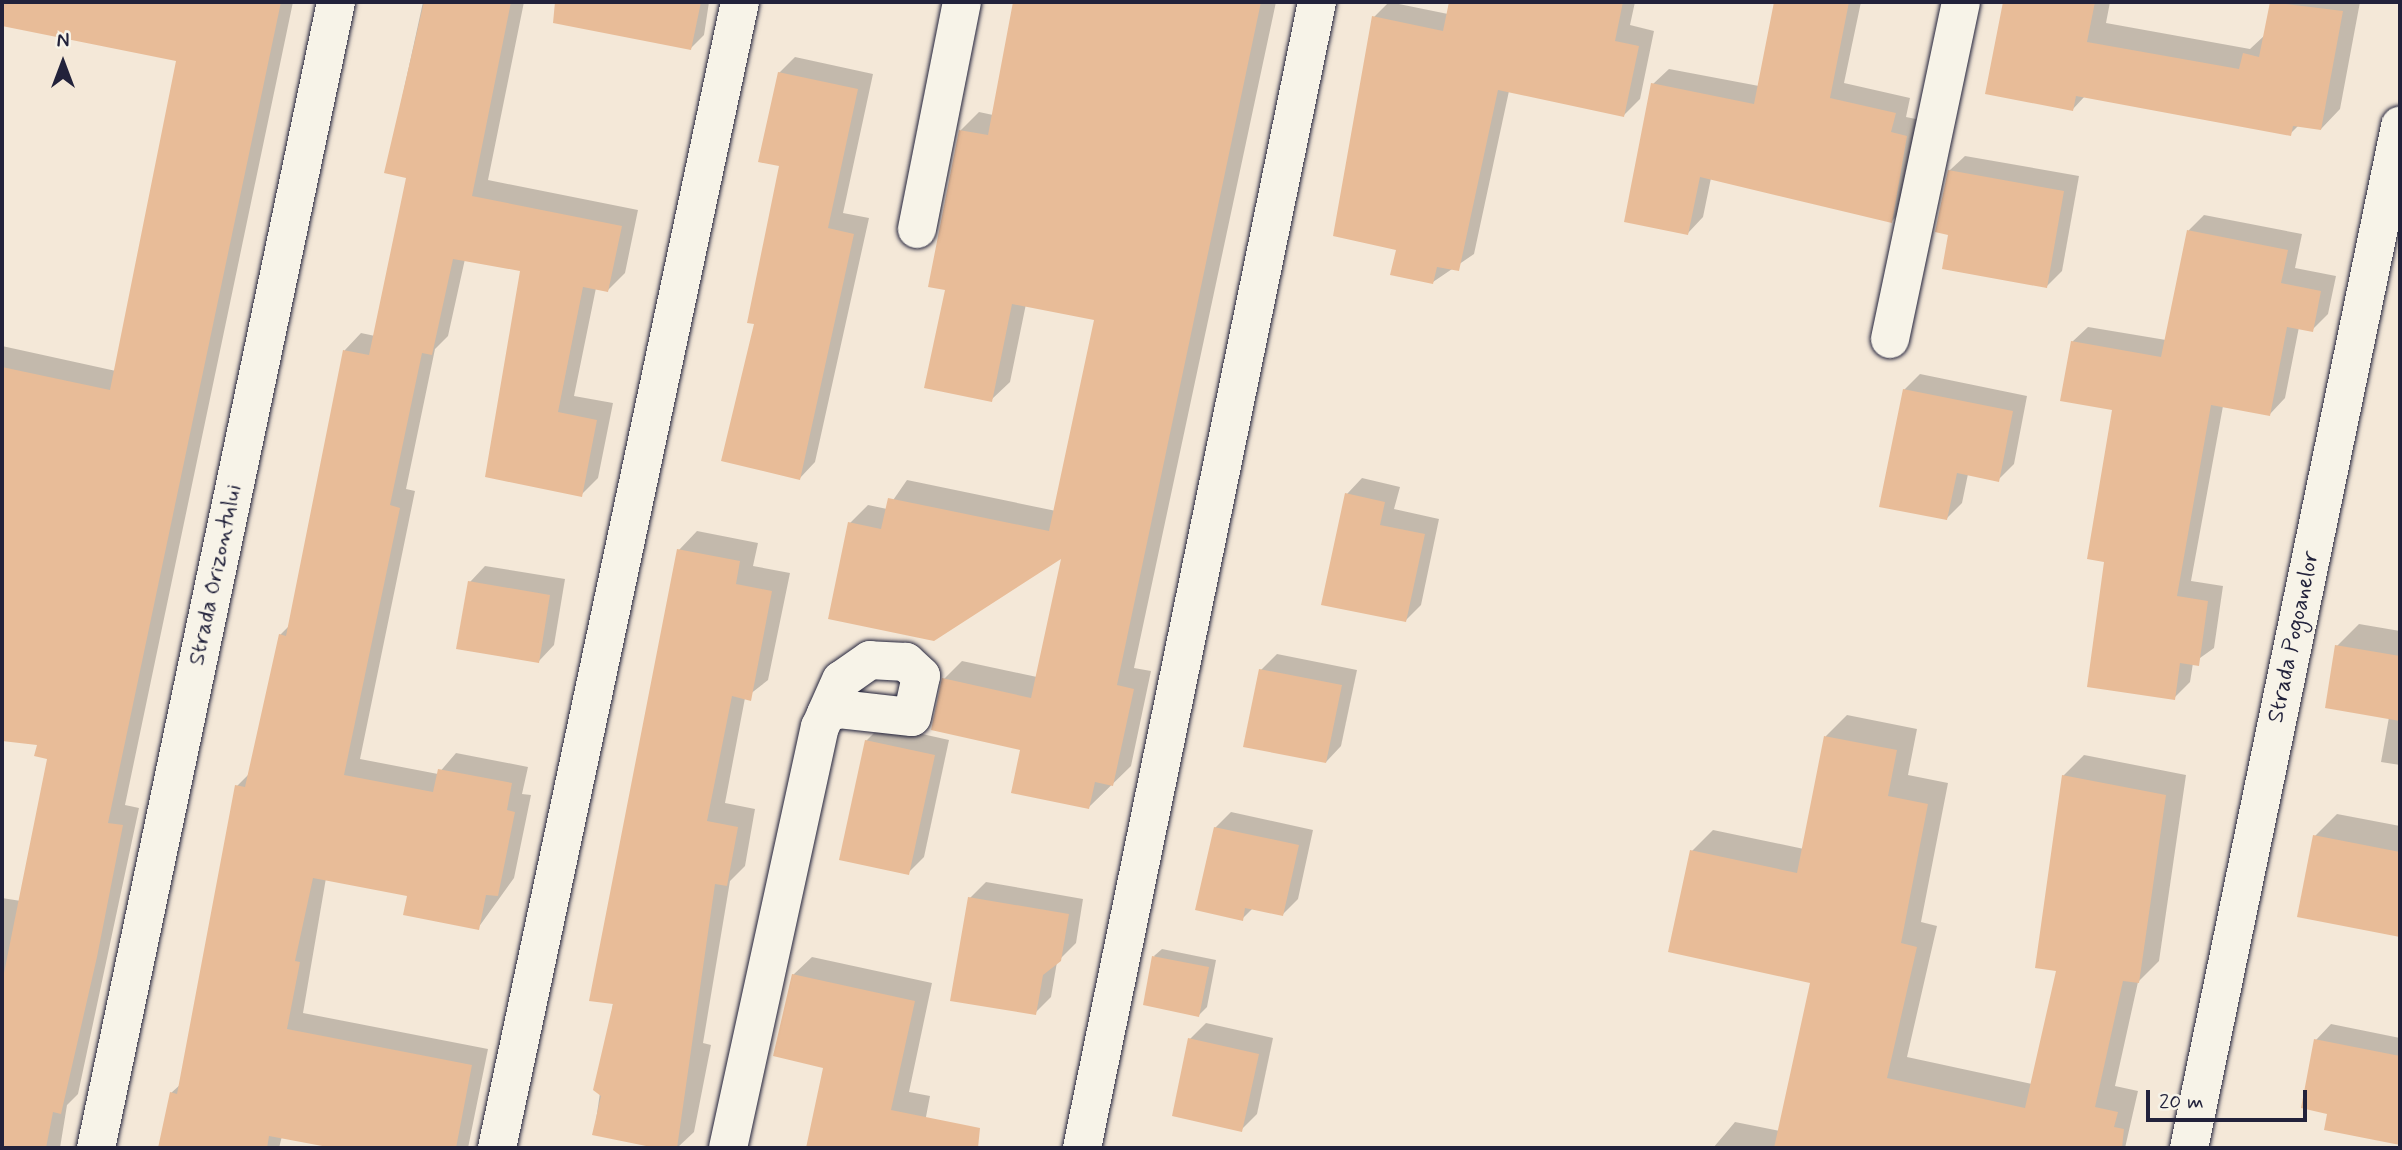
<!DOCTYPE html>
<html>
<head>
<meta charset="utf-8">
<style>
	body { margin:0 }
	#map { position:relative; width:2402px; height:1150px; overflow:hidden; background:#f4e8d8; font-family:Mynerve,sans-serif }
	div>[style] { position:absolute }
	.shadow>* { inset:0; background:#0003 }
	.building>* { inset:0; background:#e8bc98 }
	.roads { filter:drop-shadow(0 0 2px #22223b) drop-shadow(0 0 2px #22223b) }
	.minor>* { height:38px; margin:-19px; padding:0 19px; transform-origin:19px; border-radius:19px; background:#f7f3e8 }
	span { translate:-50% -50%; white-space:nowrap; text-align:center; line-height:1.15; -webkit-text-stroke:5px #f7f3e8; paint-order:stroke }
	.street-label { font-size:23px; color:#22223b }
	.frame { position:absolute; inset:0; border:4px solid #22223b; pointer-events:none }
	.north { position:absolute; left:28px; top:28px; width:70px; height:70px; -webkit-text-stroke:5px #f7f3e8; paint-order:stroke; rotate:0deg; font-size:19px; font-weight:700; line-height:28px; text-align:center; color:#22223b }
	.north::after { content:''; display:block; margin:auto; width:24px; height:32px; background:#22223b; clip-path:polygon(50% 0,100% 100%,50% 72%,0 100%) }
	.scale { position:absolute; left:2146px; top:1090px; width:161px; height:32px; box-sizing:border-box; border:4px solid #22223b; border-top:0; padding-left:9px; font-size:21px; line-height:24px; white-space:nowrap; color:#22223b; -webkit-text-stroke:5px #f7f3e8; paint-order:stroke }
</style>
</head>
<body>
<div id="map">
	<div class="shadow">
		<i style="clip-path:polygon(43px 2px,293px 2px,125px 805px,139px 808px,78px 1094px,67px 1105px,60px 1148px,2px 1148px,2px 898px,21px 901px,49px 758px,58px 656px,2px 644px,2px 346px,116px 371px,178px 60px)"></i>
		<i style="clip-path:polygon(423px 2px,524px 2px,488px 180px,638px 210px,625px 273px,608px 290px,596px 288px,574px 396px,613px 403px,598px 478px,581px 495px,487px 476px,522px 270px,465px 259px,448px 336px,435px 349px,406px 489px,415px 491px,360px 759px,438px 774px,456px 753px,528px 767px,522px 794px,531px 795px,514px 878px,478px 928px,409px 895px,326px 878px,303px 1013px,488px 1049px,468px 1148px,342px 1148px,282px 1136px,279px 1148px,160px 1148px,171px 1093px,181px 1084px,237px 786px,250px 773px,280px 635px,290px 625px,345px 350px,361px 333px,375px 336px,408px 177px,386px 172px)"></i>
		<i style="clip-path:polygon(616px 2px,709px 2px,704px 35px,691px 48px,610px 32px)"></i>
		<i style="clip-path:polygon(1015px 2px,1276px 2px,1134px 668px,1151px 671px,1131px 766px,1089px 807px,944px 679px,962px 661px,1037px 677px,1063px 555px,934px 639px,850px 523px,868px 505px,887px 509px,907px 480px,1056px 511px,1096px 318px,1026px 304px,1010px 382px,991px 400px,947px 289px,961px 130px,979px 112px,993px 115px)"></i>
		<i style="clip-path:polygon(1389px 2px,1448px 14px,1451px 2px,1635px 2px,1630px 25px,1654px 31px,1640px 99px,1624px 115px,1509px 91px,1474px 254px,1433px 282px,1398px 249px,1374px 17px)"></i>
		<i style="clip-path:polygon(1775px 2px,1861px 2px,1844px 83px,1910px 98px,1906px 117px,1921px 120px,1907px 205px,1892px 221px,1711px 178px,1703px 217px,1688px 233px,1653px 84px,1669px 69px,1759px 86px)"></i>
		<i style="clip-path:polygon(2005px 2px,2110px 2px,2106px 23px,2250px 49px,2265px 35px,2271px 2px,2360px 2px,2340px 109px,2321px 129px,2299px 125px,2290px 134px,2085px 96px,2073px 109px,1987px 92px)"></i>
		<i style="clip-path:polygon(795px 57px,873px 74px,843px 213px,869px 218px,815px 462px,800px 478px,756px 322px,781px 165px,779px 73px)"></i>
		<i style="clip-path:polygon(1965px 156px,2079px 176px,2062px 271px,2046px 287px,1949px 171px)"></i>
		<i style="clip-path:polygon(2204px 215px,2302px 234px,2295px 268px,2336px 276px,2328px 314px,2312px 330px,2299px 327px,2285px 398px,2270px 414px,2223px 406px,2191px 581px,2223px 586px,2214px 648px,2193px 663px,2190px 682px,2174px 698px,2106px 560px,2114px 408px,2072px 342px,2088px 327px,2166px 340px,2189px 230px)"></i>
		<i style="clip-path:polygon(1920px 374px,2027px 396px,2014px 464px,1998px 480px,1968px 474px,1962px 503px,1947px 518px,1904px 390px)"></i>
		<i style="clip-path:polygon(1362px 478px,1400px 487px,1394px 509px,1439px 519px,1421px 605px,1405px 621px,1347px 494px)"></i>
		<i style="clip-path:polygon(697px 531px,758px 543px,753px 566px,790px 573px,768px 680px,745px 698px,725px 803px,755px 809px,745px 866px,730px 881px,703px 1043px,711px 1045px,694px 1132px,677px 1148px,665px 1148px,594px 1134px,679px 550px)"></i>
		<i style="clip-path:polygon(485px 566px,565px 579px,554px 645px,539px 661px,470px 582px)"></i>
		<i style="clip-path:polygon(2359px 624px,2400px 631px,2400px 765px,2381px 762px,2389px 717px,2337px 646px)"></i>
		<i style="clip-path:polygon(1277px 654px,1357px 670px,1341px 746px,1326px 762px,1261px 670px)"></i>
		<i style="clip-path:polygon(1847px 715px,1917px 729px,1908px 775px,1948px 783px,1921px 922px,1937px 926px,1907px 1057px,2032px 1084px,2058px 970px,2063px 776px,2084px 755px,2186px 775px,2159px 961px,2138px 982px,2115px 1086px,2138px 1091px,2125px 1148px,1713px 1148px,1735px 1122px,1780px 1131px,1812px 982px,1692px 851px,1713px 830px,1804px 849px,1826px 736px)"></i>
		<i style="clip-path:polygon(882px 725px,949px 740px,924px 857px,908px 873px,866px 741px)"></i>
		<i style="clip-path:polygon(1231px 812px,1313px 830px,1298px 899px,1283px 914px,1253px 908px,1242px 919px,1215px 828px)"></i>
		<i style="clip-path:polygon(2337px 814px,2400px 826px,2400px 935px,2299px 916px,2315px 836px)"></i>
		<i style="clip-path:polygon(986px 882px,1083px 899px,1076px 943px,1057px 962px,1051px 997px,1035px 1013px,970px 898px)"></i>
		<i style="clip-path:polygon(1162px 949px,1216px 960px,1207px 1007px,1199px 1015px,1154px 956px)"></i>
		<i style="clip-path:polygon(812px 957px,932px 983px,909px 1092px,930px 1096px,920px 1148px,808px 1148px,825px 1066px,793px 975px)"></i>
		<i style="clip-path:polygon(1206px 1023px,1273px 1038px,1257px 1114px,1241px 1130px,1190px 1039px)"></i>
		<i style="clip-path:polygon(2331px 1024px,2400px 1038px,2400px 1143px,2326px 1128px,2329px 1112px,2316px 1040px)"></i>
	</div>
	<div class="building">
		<i style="clip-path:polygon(2px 2px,281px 2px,108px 823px,123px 825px,97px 957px,61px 1114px,53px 1112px,46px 1148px,2px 1148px,2px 983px,47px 759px,34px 756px,37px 745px,2px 741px,2px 367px,110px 390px,176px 61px,2px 26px)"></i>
		<i style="clip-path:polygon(424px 2px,511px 2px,472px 196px,622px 226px,608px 292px,583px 287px,558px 412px,597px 420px,582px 497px,485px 477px,520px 271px,453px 259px,432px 355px,422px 353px,390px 505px,400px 508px,344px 775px,433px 792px,438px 769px,512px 783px,507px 810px,515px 812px,498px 896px,486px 895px,479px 930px,403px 915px,407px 896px,313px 878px,295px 961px,300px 962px,287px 1029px,472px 1065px,456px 1148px,333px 1148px,269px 1136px,267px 1148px,158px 1148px,170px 1092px,177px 1094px,235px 785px,245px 787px,279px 634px,286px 636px,343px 350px,369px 355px,406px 178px,384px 173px)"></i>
		<i style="clip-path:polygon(555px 2px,701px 2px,691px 50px,553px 23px)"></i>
		<i style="clip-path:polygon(1013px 2px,1261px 2px,1117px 685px,1134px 689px,1113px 786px,1095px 782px,1089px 809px,1011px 793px,1020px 750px,931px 730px,942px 678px,1031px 698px,1061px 559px,934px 641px,828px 619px,848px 522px,881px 529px,888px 498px,1049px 531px,1094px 320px,1012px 304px,992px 402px,924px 388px,945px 290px,928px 287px,959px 130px,988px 135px)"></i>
		<i style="clip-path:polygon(1449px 2px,1623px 2px,1615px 41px,1639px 46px,1624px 117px,1498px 90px,1459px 271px,1437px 267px,1433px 284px,1390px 275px,1396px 250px,1333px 236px,1372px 16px,1443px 31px)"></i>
		<i style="clip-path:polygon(1774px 2px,1849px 2px,1830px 98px,1896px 113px,1891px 132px,1907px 136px,1892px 223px,1700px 177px,1688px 235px,1624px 222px,1651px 83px,1754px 104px)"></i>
		<i style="clip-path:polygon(2003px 2px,2095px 2px,2087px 42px,2239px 69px,2243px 53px,2259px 57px,2270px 2px,2343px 11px,2321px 130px,2293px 126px,2291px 136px,2076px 96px,2073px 111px,1985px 94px)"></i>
		<i style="clip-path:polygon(778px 72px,858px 89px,828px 228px,854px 234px,800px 480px,721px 461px,754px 324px,747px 323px,779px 166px,758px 162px)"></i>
		<i style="clip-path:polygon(1948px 170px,2064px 191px,2047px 288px,1942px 269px,1948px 235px,1935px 232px)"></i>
		<i style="clip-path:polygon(2187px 230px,2288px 250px,2281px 283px,2321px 291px,2313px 332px,2287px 327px,2270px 416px,2211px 405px,2177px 596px,2208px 601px,2199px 666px,2180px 663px,2175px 700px,2087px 687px,2104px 562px,2087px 559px,2112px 410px,2060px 401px,2071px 341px,2161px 357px)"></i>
		<i style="clip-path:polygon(1903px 389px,2013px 411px,1999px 482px,1957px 473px,1947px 520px,1879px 507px)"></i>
		<i style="clip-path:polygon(1345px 493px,1385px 502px,1380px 525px,1425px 534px,1406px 622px,1321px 605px)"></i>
		<i style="clip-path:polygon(677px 549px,740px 561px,736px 584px,772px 591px,751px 701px,732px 696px,707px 821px,738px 827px,727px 886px,715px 884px,677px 1148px,656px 1148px,592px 1135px,601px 1096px,593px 1090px,613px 1004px,589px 1001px)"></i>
		<i style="clip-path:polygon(468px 581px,550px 595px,539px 663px,456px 649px)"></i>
		<i style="clip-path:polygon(2335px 645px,2400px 656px,2400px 721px,2325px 708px)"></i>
		<i style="clip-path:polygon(1259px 669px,1342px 685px,1326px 763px,1243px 747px)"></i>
		<i style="clip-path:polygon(1824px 736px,1897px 750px,1888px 796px,1928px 804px,1901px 943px,1917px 947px,1887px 1078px,2025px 1108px,2056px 971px,2035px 968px,2062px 775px,2166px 795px,2139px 983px,2123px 981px,2095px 1107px,2118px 1112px,2114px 1127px,2124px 1129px,2122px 1148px,1774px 1148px,1810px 983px,1668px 952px,1690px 850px,1797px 873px)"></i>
		<i style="clip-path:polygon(865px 740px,935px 755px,909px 875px,839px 860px)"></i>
		<i style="clip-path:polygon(1214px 827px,1299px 845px,1283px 916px,1245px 908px,1243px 921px,1195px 910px)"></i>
		<i style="clip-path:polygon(2313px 835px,2400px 852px,2400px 937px,2297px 917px)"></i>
		<i style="clip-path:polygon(968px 897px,1069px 914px,1061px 961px,1043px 975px,1036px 1015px,950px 1001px)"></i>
		<i style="clip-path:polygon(1152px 956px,1209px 967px,1199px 1017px,1143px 1005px)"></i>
		<i style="clip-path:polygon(792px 974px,915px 1001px,891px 1110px,980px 1128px,978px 1148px,806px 1148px,823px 1068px,773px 1056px)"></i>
		<i style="clip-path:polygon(1188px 1038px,1259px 1054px,1242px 1132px,1172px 1116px)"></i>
		<i style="clip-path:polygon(2314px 1039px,2400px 1056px,2400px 1145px,2324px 1130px,2327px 1114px,2301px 1108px)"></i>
	</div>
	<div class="roads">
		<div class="minor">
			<i style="left:917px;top:229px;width:231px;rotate:-78.8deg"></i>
			<i style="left:1890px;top:339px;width:344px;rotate:-78.1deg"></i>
			<i style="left:96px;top:1148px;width:1171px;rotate:-78.17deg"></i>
			<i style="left:497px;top:1148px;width:1171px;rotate:-78.03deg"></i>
			<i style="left:728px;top:1148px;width:431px;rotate:-77.7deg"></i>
			<i style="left:820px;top:727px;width:14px;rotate:-65deg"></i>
			<i style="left:826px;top:714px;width:14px;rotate:-21deg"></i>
			<i style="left:839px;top:709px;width:73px;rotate:6.3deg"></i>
			<i style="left:912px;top:717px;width:42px;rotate:-77.6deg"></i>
			<i style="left:921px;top:676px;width:21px;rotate:-137deg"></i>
			<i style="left:906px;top:662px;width:36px;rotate:-177deg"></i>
			<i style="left:870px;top:660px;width:35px;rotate:145deg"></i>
			<i style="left:841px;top:680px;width:37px;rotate:114deg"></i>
			<i style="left:1082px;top:1148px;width:1170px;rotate:-78.41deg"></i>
			<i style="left:2189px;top:1148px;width:1044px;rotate:-78.33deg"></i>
		</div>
	</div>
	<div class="street-label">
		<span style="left:216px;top:575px;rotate:-78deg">Strada Orizontului</span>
		<span style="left:2294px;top:637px;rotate:-78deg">Strada Pogoanelor</span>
	</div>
	<div class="frame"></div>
	<div class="north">N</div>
	<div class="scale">20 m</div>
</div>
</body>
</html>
